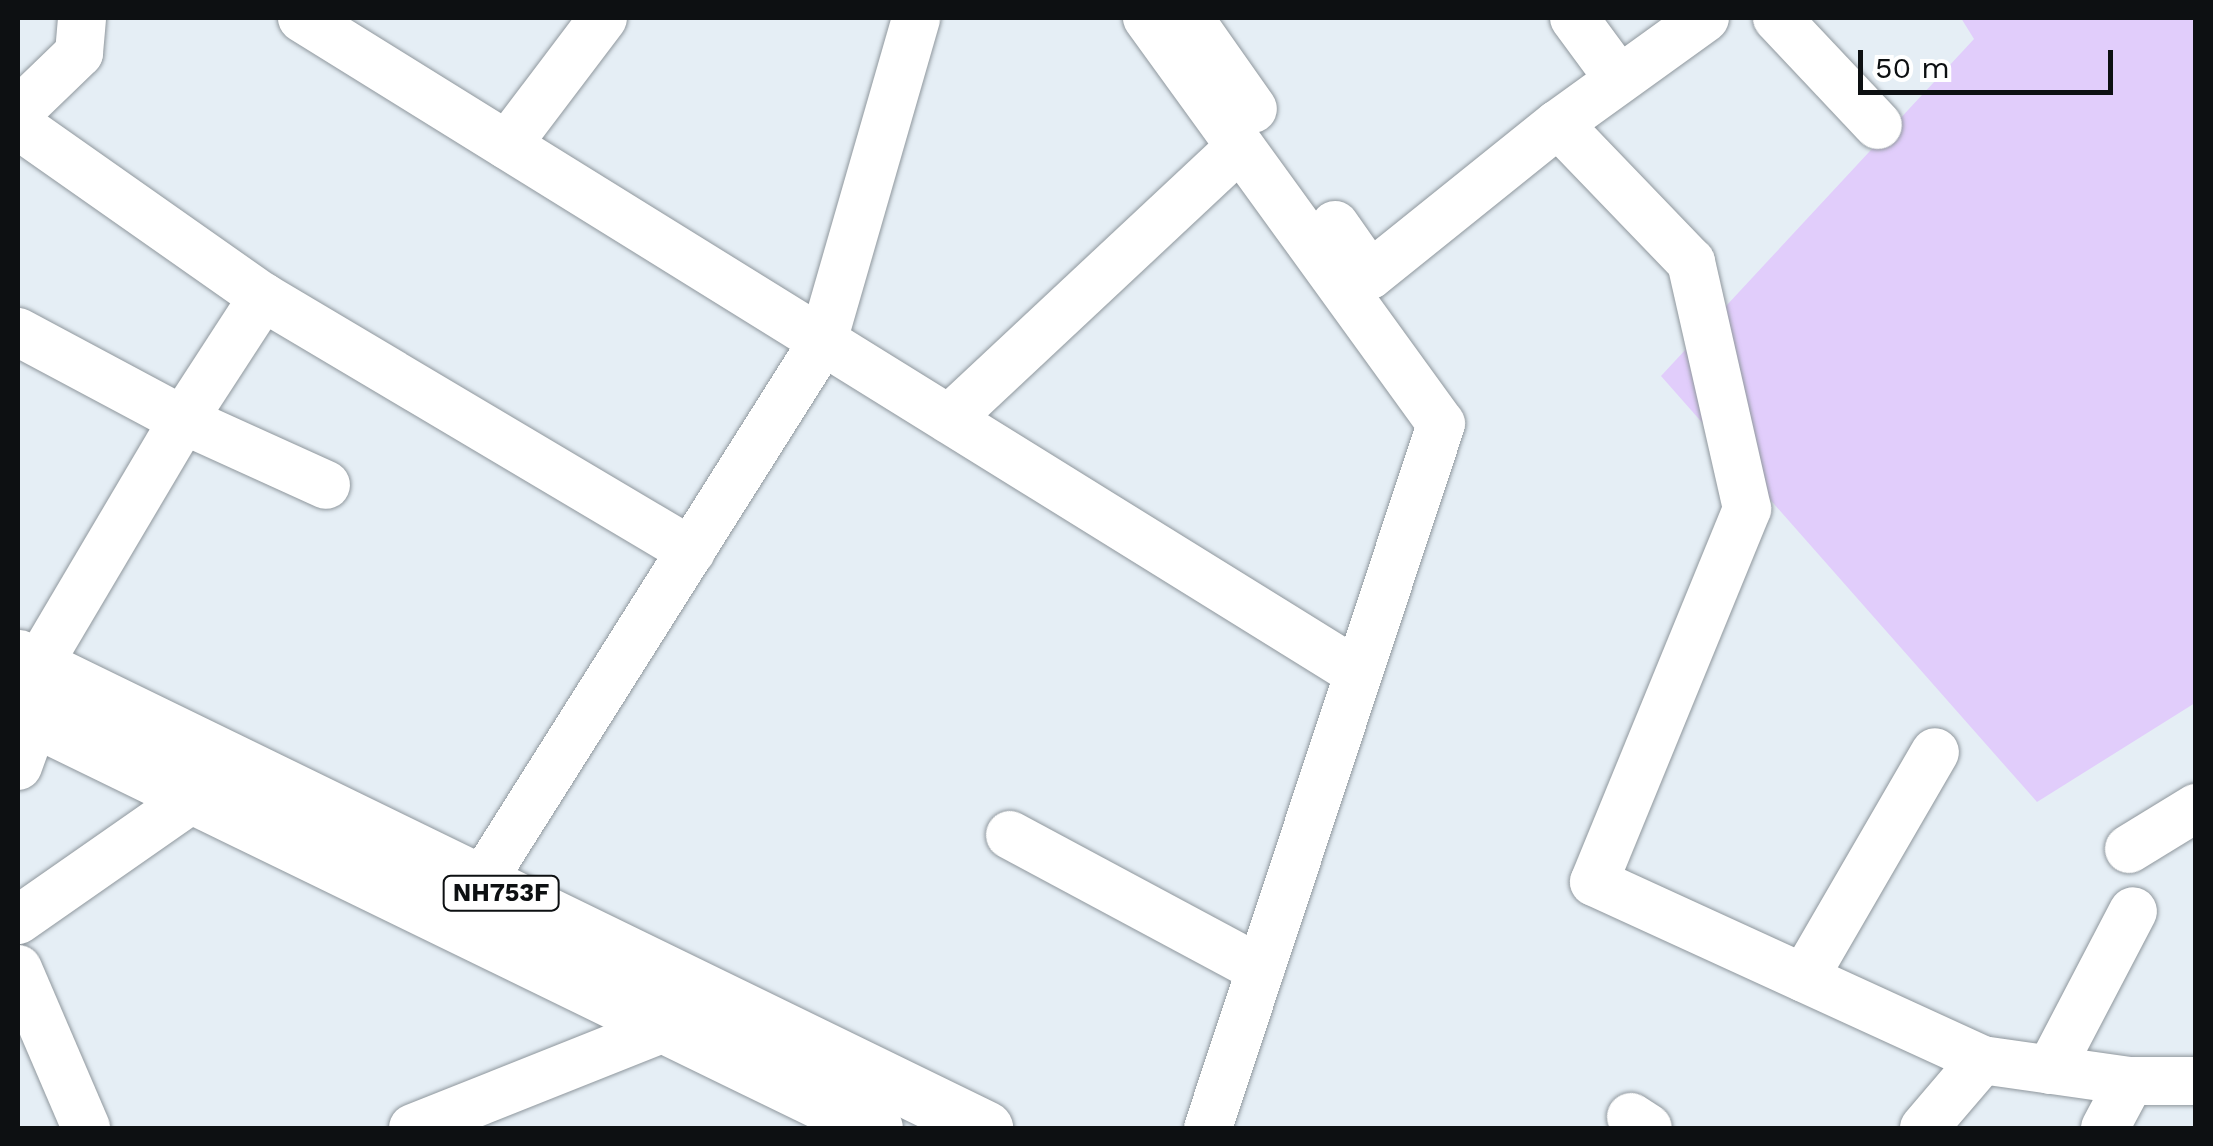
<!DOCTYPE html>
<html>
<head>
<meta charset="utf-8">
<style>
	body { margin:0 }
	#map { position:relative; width:2213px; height:1146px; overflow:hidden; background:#e5eef5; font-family:"Work Sans",sans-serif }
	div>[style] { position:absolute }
	.green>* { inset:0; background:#e1cdfb }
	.roads { filter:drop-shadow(0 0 2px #8f979d) drop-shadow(0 0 2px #8f979d) }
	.minor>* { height:48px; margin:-24px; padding:0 24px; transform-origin:24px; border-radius:24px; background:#fff }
	.highway>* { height:55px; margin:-27.5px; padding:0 27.5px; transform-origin:27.5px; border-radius:27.5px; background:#fff }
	span { translate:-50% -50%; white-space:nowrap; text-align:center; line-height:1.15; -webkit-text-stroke:8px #fff; paint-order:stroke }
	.shield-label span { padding:2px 8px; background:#fff; border:2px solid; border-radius:8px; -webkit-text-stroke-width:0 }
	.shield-label { font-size:25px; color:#0d1012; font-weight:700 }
	.frame { position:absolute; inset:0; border:20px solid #0d1012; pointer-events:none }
	.scale { position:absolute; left:1858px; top:50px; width:255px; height:45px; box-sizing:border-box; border:5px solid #0d1012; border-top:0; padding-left:12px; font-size:30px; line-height:35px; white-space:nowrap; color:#0d1012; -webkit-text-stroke:8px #fff; paint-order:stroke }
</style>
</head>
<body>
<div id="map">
	<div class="green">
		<i style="clip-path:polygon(1961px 18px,2195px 18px,2195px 703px,2037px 802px,1661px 376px,1974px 39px)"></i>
	</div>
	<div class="roads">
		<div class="minor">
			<i style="left:302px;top:18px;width:1243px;rotate:31.81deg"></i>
			<i style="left:1147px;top:18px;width:501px;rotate:54.09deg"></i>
			<i style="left:1441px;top:424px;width:742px;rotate:108.31deg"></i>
			<i style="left:1189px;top:18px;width:111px;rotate:54.9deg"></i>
			<i style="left:1574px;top:18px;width:76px;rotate:53.6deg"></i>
			<i style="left:1705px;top:18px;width:181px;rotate:144.2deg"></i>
			<i style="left:1558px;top:124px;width:192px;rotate:46.1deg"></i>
			<i style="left:1691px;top:262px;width:253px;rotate:77.2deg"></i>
			<i style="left:1747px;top:509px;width:403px;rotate:112.3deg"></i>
			<i style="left:1594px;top:882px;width:427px;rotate:24.6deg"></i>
			<i style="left:1982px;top:1060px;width:149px;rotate:8.1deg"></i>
			<i style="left:2130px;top:1081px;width:66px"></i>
			<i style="left:1777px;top:18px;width:147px;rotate:46.7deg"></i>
			<i style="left:18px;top:112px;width:85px;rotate:-44deg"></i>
			<i style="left:79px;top:53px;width:35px;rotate:-85deg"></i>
			<i style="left:18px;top:125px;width:299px;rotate:35.1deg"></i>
			<i style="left:263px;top:297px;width:498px;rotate:30.7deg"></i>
			<i style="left:507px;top:145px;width:159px;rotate:-52.9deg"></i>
			<i style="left:1335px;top:225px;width:61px;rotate:55deg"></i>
			<i style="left:1370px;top:275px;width:241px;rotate:-38.8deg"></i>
			<i style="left:18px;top:332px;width:187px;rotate:28.1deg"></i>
			<i style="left:183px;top:420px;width:157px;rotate:24.4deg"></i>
			<i style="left:949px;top:419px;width:398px;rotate:-43.1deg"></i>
			<i style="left:37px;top:667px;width:287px;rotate:-59.4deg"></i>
			<i style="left:183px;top:420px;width:147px;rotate:-57deg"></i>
			<i style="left:18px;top:766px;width:50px;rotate:-70.1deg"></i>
			<i style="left:1010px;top:835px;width:284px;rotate:28.2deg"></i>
			<i style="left:2129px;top:849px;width:79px;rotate:-31.5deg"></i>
			<i style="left:469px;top:915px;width:34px;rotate:-69deg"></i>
			<i style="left:481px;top:883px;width:641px;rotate:-57.75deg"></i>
			<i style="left:823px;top:341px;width:336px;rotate:-73.9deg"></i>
			<i style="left:18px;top:920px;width:215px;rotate:-34.9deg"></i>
			<i style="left:18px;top:969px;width:173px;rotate:66.8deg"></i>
			<i style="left:1804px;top:978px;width:261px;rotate:-59.9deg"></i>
			<i style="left:2050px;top:1070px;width:179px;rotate:-62.4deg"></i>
			<i style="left:1631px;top:1117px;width:20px;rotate:33deg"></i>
			<i style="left:413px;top:1128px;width:273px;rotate:-21.7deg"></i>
			<i style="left:1924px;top:1128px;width:89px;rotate:-49.5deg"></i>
			<i style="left:2105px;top:1128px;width:53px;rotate:-62deg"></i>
		</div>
		<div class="highway">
			<i style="left:18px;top:657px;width:1076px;rotate:25.97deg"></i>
			<i style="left:18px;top:711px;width:953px;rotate:25.95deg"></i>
		</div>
	</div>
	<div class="shield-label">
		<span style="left:501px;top:893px">NH753F</span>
	</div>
	<div class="frame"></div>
	<div class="scale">50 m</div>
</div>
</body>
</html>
